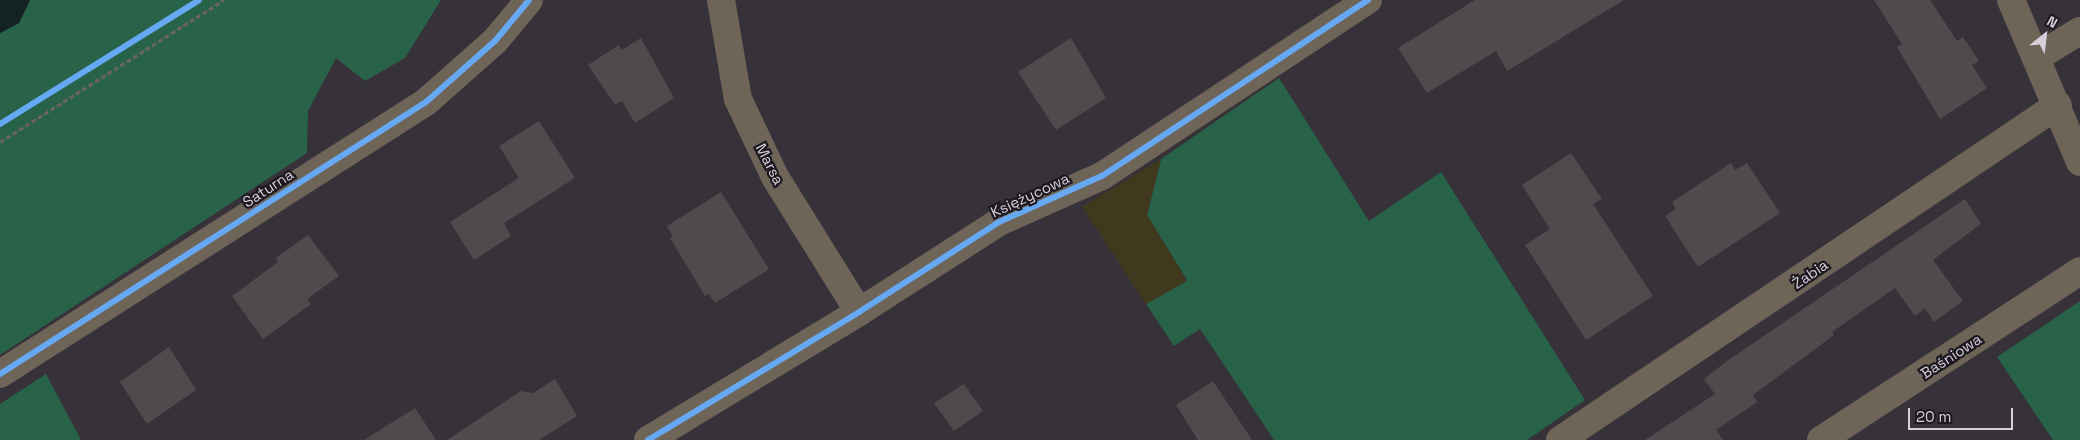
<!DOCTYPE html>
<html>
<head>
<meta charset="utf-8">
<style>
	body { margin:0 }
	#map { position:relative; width:2080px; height:440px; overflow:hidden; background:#37323a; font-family:"Space Grotesk",sans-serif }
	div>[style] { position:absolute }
	.green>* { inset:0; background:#276249 }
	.sand>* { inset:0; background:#41391e }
	.water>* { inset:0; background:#142223 }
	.building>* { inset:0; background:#504a4d }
	.path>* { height:3px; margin-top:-1.5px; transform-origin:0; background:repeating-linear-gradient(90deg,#6c655f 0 5px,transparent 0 7.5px) }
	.street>* { height:28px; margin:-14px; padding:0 14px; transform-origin:14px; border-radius:14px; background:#6e6458 }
	.cycleway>* { height:6px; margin:-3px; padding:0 3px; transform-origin:3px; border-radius:3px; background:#66a8f1 }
	span { translate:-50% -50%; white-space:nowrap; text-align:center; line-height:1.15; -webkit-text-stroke:4.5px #1d1920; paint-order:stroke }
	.street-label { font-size:15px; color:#d6d0da }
	.north { position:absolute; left:2020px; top:10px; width:50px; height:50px; -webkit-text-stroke:4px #1d1920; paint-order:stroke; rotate:29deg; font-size:14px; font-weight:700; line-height:20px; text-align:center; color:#d6d0da }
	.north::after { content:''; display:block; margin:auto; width:18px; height:22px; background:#d6d0da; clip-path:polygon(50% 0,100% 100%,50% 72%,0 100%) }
	.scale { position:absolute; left:1908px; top:408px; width:105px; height:22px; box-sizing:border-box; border:2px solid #d6d0da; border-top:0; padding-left:6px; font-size:15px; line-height:18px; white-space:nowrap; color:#d6d0da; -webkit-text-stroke:4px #1d1920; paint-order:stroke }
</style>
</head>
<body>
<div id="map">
	<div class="green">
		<i style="clip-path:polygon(30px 0,441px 0,405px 58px,365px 81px,336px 58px,308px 111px,307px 153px,0 355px,0 33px,19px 23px)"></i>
		<i style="clip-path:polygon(1279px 78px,1369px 221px,1441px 172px,1585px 400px,1527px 440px,1274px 440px,1200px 329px,1174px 346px,1146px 304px,1187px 280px,1147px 215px,1161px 159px)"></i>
		<i style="clip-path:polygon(2080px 301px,2080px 440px,2053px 440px,1997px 357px)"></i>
		<i style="clip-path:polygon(46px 374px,81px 440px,0 440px,0 404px)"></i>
	</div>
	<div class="sand">
		<i style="clip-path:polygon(1161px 159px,1147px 215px,1187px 281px,1146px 304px,1082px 207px)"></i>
	</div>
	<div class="water">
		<i style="clip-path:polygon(0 0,30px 0,19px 23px,0 33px)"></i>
	</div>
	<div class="building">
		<i style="clip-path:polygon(1475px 0,1624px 0,1507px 71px,1496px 51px,1427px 93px,1398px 48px)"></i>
		<i style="clip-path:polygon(1874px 0,1930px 0,1957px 41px,1963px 37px,1979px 61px,1972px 65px,1987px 88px,1940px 119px,1897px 47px,1902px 44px)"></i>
		<i style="clip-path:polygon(641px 38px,674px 98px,635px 123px,622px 101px,615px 105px,588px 65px,619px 45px,622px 50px)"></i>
		<i style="clip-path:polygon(1071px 38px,1106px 98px,1056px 130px,1018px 72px)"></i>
		<i style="clip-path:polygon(539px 121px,575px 178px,504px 223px,511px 236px,474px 260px,450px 222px,519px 178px,499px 146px)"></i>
		<i style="clip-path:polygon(1571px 153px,1602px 199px,1593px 204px,1653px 296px,1586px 340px,1525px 245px,1550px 229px,1522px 185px)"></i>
		<i style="clip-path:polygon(1731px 163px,1735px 170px,1747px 163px,1780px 213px,1698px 267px,1665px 216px,1676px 209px,1672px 202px)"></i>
		<i style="clip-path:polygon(721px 192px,769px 269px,715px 303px,709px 294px,705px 296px,670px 238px,673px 236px,667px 226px)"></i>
		<i style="clip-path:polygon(1965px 199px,1981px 224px,1933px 260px,1963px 301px,1934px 322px,1925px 308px,1915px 316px,1895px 288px,1832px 332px,1834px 335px,1753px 395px,1757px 402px,1716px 430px,1723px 440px,1645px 440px,1715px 394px,1704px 379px,1727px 361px)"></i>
		<i style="clip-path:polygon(308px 235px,339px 276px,307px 299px,311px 304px,263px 339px,232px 296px,278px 262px,276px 258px)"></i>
		<i style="clip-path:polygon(169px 347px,196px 390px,147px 424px,120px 382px)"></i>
		<i style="clip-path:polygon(555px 379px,577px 416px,539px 440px,447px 440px,521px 391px,533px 393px)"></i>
		<i style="clip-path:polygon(1213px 381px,1252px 440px,1198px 440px,1176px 405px)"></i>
		<i style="clip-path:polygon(964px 384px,983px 411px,954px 431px,934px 403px)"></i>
		<i style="clip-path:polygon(415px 408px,436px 440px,364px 440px)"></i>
	</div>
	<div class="path">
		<i style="left:0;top:142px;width:265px;rotate:-32.4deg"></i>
	</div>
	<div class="street">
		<i style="left:721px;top:0;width:100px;rotate:80.3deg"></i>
		<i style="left:738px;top:99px;width:86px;rotate:64.6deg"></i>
		<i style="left:775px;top:177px;width:159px;rotate:58.1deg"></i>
		<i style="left:2011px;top:0;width:176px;rotate:66.9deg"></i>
		<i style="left:2037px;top:57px;width:50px;rotate:-31.2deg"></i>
		<i style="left:0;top:374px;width:505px;rotate:-32.56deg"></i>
		<i style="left:426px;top:102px;width:92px;rotate:-41.5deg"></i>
		<i style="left:495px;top:41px;width:53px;rotate:-50.3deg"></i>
		<i style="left:648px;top:440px;width:247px;rotate:-31.2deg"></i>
		<i style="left:859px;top:312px;width:166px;rotate:-32.7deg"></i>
		<i style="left:999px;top:222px;width:113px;rotate:-24.1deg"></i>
		<i style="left:1102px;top:176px;width:319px;rotate:-33.5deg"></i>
		<i style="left:1560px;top:440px;width:600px;rotate:-33.93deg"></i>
		<i style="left:1821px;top:440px;width:309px;rotate:-33.1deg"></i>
	</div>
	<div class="cycleway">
		<i style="left:0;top:124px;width:234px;rotate:-31.9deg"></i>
		<i style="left:0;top:374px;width:505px;rotate:-32.56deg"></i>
		<i style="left:426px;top:102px;width:92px;rotate:-41.5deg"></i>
		<i style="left:495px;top:41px;width:53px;rotate:-50.3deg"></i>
		<i style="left:648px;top:440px;width:247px;rotate:-31.2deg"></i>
		<i style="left:859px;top:312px;width:166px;rotate:-32.7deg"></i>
		<i style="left:999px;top:222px;width:113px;rotate:-24.1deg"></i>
		<i style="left:1102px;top:176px;width:319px;rotate:-33.5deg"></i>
	</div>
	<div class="street-label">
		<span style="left:770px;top:164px;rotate:63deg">Marsa</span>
		<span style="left:268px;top:188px;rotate:-33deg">Saturna</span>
		<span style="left:1030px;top:195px;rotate:-25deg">Księżycowa</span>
		<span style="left:1810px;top:274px;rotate:-34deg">Żabia</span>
		<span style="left:1951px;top:356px;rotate:-33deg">Baśniowa</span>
	</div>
	<div class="north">N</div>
	<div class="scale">20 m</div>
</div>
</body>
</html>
